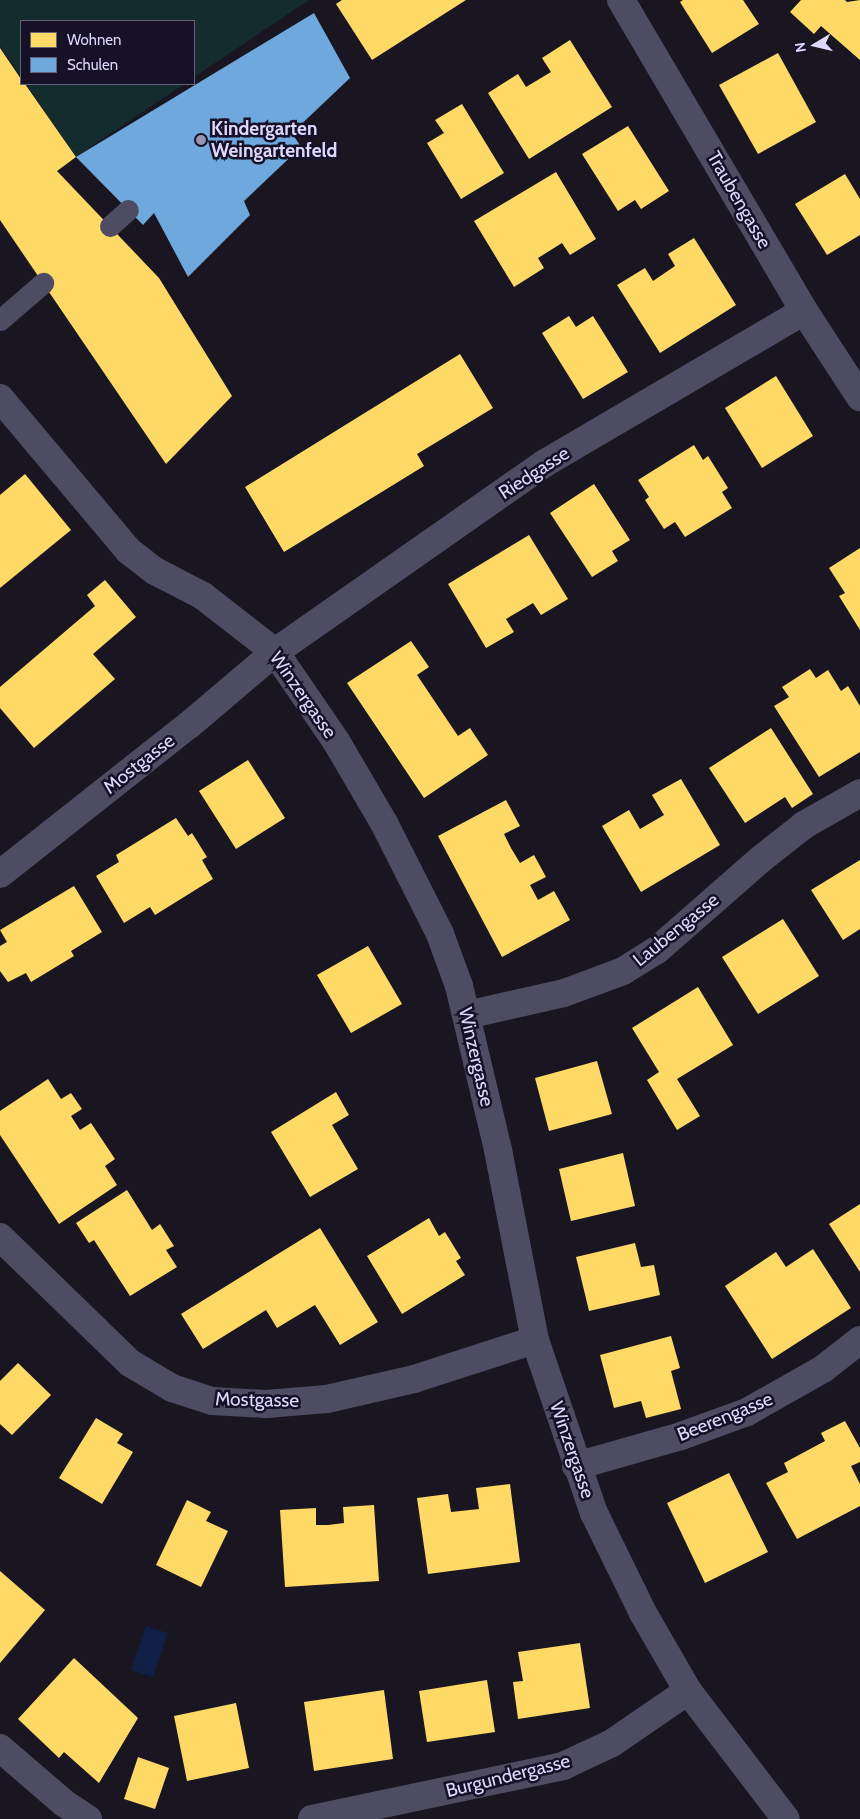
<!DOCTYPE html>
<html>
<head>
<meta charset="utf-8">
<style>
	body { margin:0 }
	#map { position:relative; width:860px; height:1819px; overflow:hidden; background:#191622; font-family:Cabin,sans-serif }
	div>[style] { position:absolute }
	.green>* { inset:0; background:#152c2e }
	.water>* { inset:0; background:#101f45 }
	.homes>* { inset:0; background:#ffd966 }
	.schools>* { inset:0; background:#6fa8dc }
	.service>* { height:21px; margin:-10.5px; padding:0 10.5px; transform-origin:10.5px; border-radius:10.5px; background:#4e4c62 }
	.minor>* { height:28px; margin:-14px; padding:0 14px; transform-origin:14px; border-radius:14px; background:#4e4c62 }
	.dots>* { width:14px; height:14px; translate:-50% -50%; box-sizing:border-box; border:2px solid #161127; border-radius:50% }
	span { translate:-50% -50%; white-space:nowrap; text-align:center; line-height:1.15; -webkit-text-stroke:5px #161127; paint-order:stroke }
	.poi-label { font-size:19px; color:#ded8fd; font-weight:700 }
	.left { translate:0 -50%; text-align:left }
	.street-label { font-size:19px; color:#ded8fd }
	.legend { position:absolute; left:20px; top:20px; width:175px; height:65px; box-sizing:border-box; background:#161127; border:1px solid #66617d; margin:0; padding:6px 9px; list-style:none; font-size:15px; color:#ded8fd }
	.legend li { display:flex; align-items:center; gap:10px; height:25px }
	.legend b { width:25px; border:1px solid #66617d }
	.north { position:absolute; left:790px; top:20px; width:50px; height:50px; -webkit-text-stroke:4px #161127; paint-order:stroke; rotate:261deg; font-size:14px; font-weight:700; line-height:20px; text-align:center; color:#ded8fd }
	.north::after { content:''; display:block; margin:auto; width:18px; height:22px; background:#ded8fd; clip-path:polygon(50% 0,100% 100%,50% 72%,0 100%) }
</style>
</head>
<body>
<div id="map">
	<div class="green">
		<i style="clip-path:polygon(0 0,309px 0,194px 77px,194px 21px,21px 21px,21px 77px,0 46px)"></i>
		<i style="clip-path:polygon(26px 84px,184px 84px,76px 157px)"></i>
	</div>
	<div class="water">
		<i style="clip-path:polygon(146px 1626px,168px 1633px,153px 1677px,131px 1670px)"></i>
	</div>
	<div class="homes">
		<i style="clip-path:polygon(342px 0,466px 0,372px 60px,336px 4px)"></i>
		<i style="clip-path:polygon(683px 0,743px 0,759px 24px,712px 53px,680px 2px)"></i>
		<i style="clip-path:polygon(801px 0,845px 0,847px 2px,860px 0,860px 60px,821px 26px,814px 34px,790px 12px)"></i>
		<i style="clip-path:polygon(570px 40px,612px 107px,529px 159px,488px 93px,518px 74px,526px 87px,551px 72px,542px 58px)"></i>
		<i style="clip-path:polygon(0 48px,21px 79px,21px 84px,25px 84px,76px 157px,57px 171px,159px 278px,232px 396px,166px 464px,0 220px)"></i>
		<i style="clip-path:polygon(778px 53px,816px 122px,758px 154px,719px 85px)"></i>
		<i style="clip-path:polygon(462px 104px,504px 173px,461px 199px,427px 143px,444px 133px,435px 120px)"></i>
		<i style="clip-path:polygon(628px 126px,669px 191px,641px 209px,635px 200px,618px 211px,582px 154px)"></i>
		<i style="clip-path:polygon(556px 172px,596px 239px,570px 255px,562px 243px,538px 258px,544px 268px,514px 287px,474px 221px)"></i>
		<i style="clip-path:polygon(845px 174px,860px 199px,860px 235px,827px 255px,795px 204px)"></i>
		<i style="clip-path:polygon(694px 238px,736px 305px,660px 353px,617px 285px,645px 268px,653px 281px,675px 266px,668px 254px)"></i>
		<i style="clip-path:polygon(569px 316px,576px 327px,593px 316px,628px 372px,583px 399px,542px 333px)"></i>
		<i style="clip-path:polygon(460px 354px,493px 408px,417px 454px,424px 466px,284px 552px,245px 487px)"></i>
		<i style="clip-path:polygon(776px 376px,813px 436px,762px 468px,725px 408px)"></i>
		<i style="clip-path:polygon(694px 445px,703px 460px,708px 456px,728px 488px,722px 492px,732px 508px,685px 537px,675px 522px,664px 529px,645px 500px,649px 497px,638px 480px)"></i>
		<i style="clip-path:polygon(25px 474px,71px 530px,0 588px,0 495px)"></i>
		<i style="clip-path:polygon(594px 484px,630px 540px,612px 551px,618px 561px,592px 577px,550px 513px)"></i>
		<i style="clip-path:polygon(529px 535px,568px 599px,541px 615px,533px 603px,506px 619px,514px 632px,486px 648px,448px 584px)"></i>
		<i style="clip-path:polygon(860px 548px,860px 630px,839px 596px,845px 593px,829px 568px)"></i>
		<i style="clip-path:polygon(105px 580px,136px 617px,93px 654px,115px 679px,34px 748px,0 708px,0 687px,95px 606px,87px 595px)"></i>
		<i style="clip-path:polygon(411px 641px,429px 667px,417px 675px,458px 736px,470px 728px,488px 755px,424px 798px,347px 683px)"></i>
		<i style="clip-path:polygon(810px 669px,816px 678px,828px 670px,841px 691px,848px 686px,860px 706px,860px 752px,819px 777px,774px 706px,789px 697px,782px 687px)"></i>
		<i style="clip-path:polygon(771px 728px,813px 794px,792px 808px,785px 797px,745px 823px,709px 768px)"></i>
		<i style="clip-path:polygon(248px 760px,285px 818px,236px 849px,199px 791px)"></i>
		<i style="clip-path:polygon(681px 779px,720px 845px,641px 892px,602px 826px,629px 810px,640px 829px,664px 815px,652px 795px)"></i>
		<i style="clip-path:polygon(506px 800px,520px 826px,504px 834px,511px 848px,520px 863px,534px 855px,546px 877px,530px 885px,538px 900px,554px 891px,570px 920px,502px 957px,438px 836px)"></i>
		<i style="clip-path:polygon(176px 818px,188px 836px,192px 833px,207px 857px,202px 860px,213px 879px,155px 915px,150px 907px,124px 923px,96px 876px,119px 862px,116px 855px)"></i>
		<i style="clip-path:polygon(860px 860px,860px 929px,843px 940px,811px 890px)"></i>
		<i style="clip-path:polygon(74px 886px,102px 932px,71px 951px,74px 956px,31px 982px,26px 973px,8px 982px,0 971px,0 946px,7px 942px,0 930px)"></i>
		<i style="clip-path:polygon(783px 919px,819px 976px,758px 1014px,722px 957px)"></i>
		<i style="clip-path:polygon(368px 946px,402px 1004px,351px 1033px,317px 975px)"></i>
		<i style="clip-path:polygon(698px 987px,733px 1045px,677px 1079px,700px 1116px,677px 1130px,647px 1080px,659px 1072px,632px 1028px)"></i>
		<i style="clip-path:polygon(597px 1061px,612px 1114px,549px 1131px,535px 1078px)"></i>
		<i style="clip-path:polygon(48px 1079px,61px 1099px,71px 1093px,82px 1109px,71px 1116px,80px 1130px,91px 1123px,115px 1159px,105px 1166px,117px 1185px,59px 1224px,0 1135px,0 1111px)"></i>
		<i style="clip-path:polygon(336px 1092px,349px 1115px,332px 1125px,358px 1169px,310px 1197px,271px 1132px)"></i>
		<i style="clip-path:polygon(623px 1153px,635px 1206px,571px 1221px,559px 1169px)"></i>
		<i style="clip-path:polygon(127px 1190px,152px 1230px,160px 1224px,174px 1246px,166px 1250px,177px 1267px,130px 1296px,94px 1240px,89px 1243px,76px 1223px)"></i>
		<i style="clip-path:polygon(860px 1204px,860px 1272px,829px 1224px)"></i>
		<i style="clip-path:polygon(429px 1218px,439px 1236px,445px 1232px,461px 1258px,456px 1261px,465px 1275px,402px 1314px,367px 1256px)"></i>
		<i style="clip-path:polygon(320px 1228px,378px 1322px,340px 1345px,315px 1305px,277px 1328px,266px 1310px,203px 1349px,181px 1314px)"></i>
		<i style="clip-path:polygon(635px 1243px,641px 1267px,654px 1265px,660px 1295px,589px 1311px,576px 1257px)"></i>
		<i style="clip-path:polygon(813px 1249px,851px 1308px,772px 1359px,725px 1286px,776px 1252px,786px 1267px)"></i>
		<i style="clip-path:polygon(671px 1336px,680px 1368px,671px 1371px,681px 1409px,646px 1418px,641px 1401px,614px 1408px,600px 1355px)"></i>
		<i style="clip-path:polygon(18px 1363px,51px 1395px,12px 1435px,0 1424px,0 1381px)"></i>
		<i style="clip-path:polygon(96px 1418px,123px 1434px,117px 1443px,133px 1452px,102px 1504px,59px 1478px)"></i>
		<i style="clip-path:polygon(845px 1421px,860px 1448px,860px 1462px,851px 1466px,860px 1484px,860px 1506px,797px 1539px,766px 1483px,788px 1472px,784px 1463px,825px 1441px,821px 1433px)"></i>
		<i style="clip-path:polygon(729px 1473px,768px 1552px,705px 1583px,667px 1503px)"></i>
		<i style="clip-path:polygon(510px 1484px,520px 1562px,428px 1574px,417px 1498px,448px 1494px,451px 1512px,479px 1509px,476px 1488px)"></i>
		<i style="clip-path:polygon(187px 1500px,211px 1512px,206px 1521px,228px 1531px,201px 1587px,156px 1565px)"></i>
		<i style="clip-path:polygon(374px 1505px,379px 1581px,285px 1587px,280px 1510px,316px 1508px,316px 1525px,328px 1525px,344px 1523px,343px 1507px)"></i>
		<i style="clip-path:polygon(0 1571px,45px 1610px,0 1663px)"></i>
		<i style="clip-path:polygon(580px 1643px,590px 1708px,518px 1719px,513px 1682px,523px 1681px,518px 1652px)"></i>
		<i style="clip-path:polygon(74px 1658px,138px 1718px,99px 1783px,64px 1752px,59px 1758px,18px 1719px)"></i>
		<i style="clip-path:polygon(487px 1680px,495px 1732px,427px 1742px,419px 1691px)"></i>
		<i style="clip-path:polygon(384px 1690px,393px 1759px,314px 1771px,304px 1702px)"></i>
		<i style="clip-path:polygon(236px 1703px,249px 1768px,187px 1781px,174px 1716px)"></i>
		<i style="clip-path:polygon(138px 1757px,169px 1768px,155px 1809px,124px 1799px)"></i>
	</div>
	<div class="schools">
		<i style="clip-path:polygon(314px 13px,350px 78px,292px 133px,301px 147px,244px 201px,250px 215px,188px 277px,154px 213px,143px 225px,76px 157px)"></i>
	</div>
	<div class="service">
		<i style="left:110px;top:226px;width:24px;rotate:-42deg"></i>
		<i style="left:0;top:320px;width:57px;rotate:-40.7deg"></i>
	</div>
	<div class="minor">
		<i style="left:621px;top:0;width:361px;rotate:59.5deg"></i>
		<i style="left:804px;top:311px;width:103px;rotate:56.9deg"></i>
		<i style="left:0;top:398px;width:200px;rotate:49.9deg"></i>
		<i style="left:129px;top:551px;width:33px;rotate:38deg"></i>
		<i style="left:155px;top:571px;width:54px;rotate:27.5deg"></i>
		<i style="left:203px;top:596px;width:91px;rotate:37.9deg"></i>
		<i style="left:275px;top:652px;width:108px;rotate:55.6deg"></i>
		<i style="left:336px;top:741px;width:95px;rotate:59.7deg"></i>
		<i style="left:384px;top:823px;width:124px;rotate:63.2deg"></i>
		<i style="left:440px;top:934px;width:55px;rotate:69.9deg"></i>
		<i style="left:459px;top:986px;width:169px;rotate:76.6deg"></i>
		<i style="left:498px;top:1150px;width:194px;rotate:79deg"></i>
		<i style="left:535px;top:1340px;width:183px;rotate:71.2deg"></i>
		<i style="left:594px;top:1513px;width:111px;rotate:63.9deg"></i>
		<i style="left:643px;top:1613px;width:90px;rotate:60deg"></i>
		<i style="left:688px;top:1691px;width:161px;rotate:52.6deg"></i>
		<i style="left:0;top:874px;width:241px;rotate:-38.3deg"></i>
		<i style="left:189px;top:725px;width:113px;rotate:-40.3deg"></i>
		<i style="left:275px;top:652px;width:330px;rotate:-35deg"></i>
		<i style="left:545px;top:463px;width:300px;rotate:-30.4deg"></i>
		<i style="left:467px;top:1015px;width:99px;rotate:-12.8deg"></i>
		<i style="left:564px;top:993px;width:63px;rotate:-20.4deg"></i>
		<i style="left:623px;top:971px;width:40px;rotate:-32deg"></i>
		<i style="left:657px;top:950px;width:138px;rotate:-41.2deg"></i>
		<i style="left:761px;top:859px;width:55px;rotate:-38.3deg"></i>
		<i style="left:804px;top:825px;width:64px;rotate:-29.7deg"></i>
		<i style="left:0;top:1237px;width:181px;rotate:44.1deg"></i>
		<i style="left:130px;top:1363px;width:49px;rotate:30.8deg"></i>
		<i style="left:172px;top:1388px;width:42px;rotate:18deg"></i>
		<i style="left:212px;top:1401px;width:54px;rotate:3.2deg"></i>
		<i style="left:266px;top:1404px;width:61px;rotate:-4.7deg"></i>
		<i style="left:327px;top:1399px;width:89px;rotate:-12.9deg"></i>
		<i style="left:414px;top:1379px;width:127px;rotate:-17.9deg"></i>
		<i style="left:576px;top:1466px;width:109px;rotate:-15.9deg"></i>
		<i style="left:681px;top:1436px;width:70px;rotate:-20deg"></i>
		<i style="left:747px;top:1412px;width:87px;rotate:-29.5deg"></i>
		<i style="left:823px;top:1369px;width:47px;rotate:-38.1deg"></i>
		<i style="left:0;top:1748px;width:84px;rotate:40.7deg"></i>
		<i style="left:64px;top:1803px;width:29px;rotate:34deg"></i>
		<i style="left:312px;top:1819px;width:257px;rotate:-11.9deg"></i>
		<i style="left:563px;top:1766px;width:54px;rotate:-25.1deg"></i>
		<i style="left:612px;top:1743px;width:92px;rotate:-34.4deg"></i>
	</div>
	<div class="dots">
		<i style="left:201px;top:140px;background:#9994b0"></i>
	</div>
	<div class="poi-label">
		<span class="left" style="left:211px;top:140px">Kindergarten<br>Weingartenfeld</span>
	</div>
	<div class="street-label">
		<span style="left:739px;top:200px;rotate:60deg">Traubengasse</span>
		<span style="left:534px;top:473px;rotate:-33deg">Riedgasse</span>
		<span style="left:303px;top:695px;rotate:55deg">Winzergasse</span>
		<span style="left:139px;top:764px;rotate:-38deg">Mostgasse</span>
		<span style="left:676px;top:930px;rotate:-39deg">Laubengasse</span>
		<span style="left:476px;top:1057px;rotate:77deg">Winzergasse</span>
		<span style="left:257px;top:1400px;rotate:1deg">Mostgasse</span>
		<span style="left:725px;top:1417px;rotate:-22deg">Beerengasse</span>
		<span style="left:572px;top:1450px;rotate:71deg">Winzergasse</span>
		<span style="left:508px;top:1776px;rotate:-14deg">Burgundergasse</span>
	</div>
	<ul class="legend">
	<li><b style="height:14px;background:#ffd966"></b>Wohnen</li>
	<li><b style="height:14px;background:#6fa8dc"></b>Schulen</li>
	</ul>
	<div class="north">N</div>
</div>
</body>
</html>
